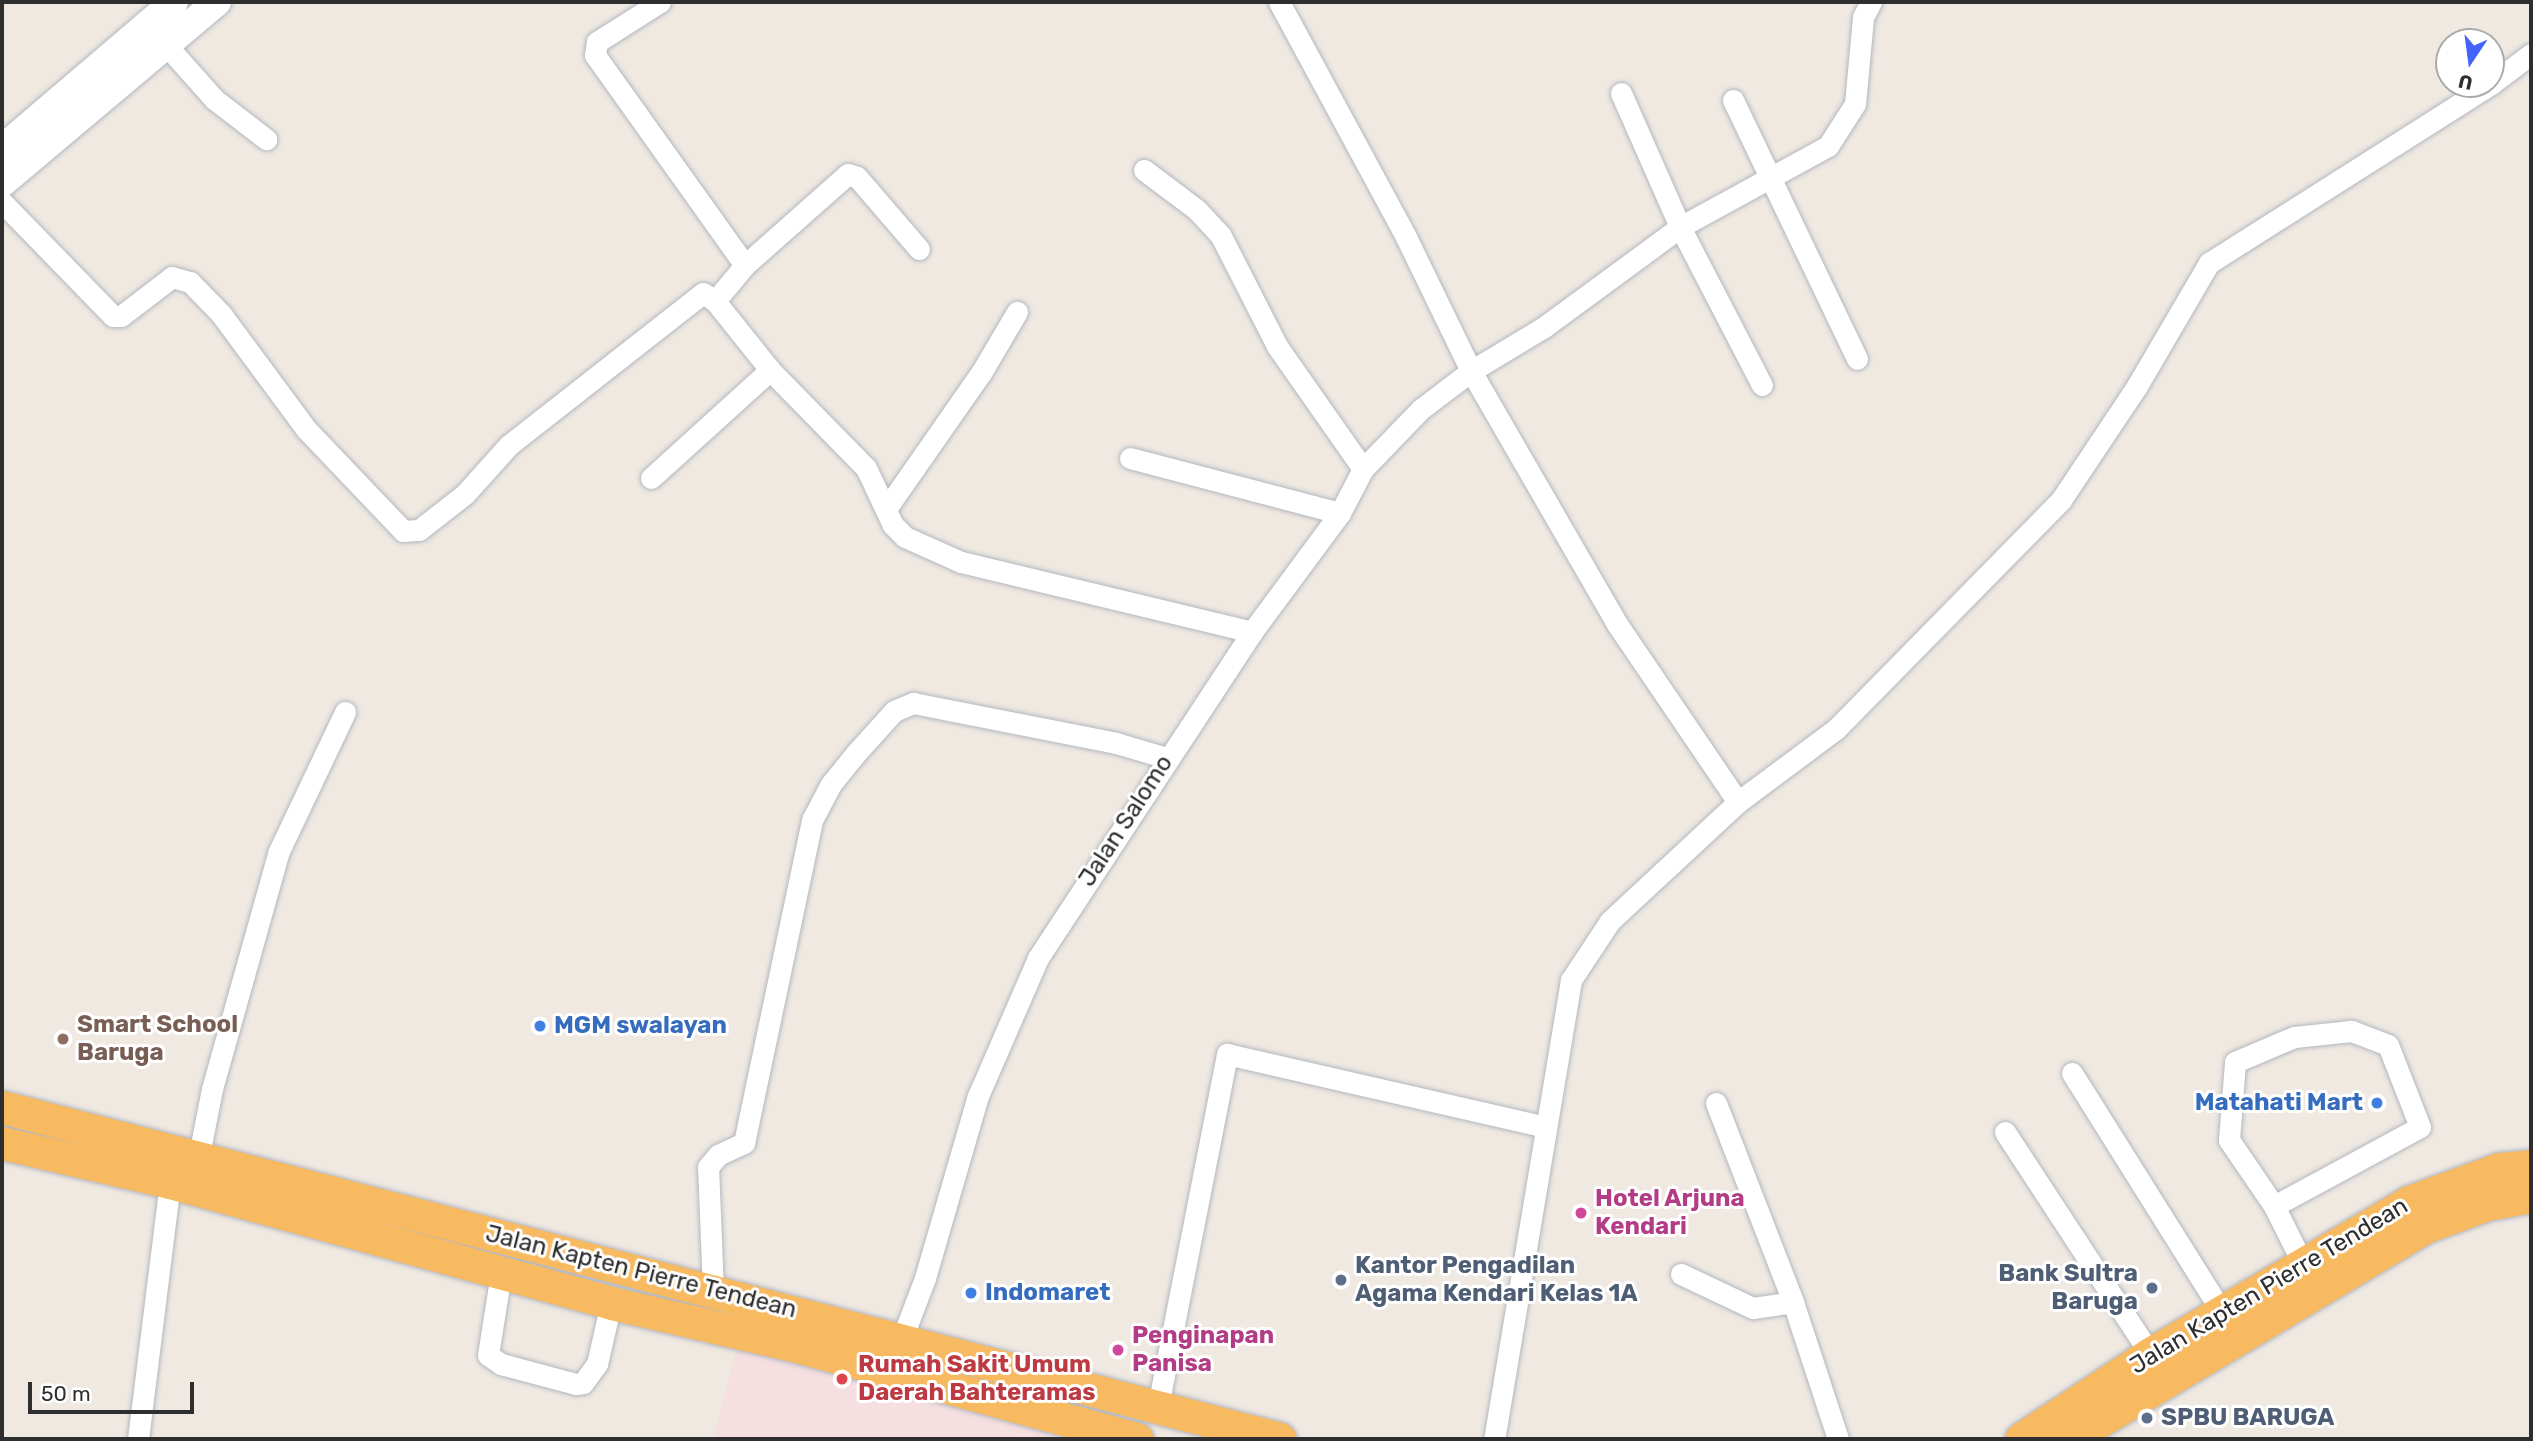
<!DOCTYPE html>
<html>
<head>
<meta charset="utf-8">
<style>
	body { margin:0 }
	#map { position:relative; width:2533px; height:1441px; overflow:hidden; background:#efe9e1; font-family:Rubik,sans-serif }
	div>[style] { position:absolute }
	.medical>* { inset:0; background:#f5dfe0 }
	.roads { filter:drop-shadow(0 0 2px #b4b7c1) drop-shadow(0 0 2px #b4b7c1) }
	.minor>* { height:21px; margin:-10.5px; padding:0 10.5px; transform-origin:10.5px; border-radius:10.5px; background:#fff }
	.secondary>* { height:28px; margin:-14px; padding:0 14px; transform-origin:14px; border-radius:14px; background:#fff }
	.trunk>* { height:33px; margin:-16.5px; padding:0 16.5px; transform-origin:16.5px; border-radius:16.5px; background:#f8ba60 }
	.dots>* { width:19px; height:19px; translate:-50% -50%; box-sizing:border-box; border:4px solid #fff; border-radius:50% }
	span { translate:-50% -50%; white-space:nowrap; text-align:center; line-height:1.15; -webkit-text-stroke:6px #fff; paint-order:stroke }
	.street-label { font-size:24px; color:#2e2e2e }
	.education-label { font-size:24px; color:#785e54; font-weight:700 }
	.left { translate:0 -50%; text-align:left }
	.shop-label { font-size:24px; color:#366cbe; font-weight:700 }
	.right { translate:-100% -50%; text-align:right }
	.hotel-label { font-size:24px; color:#b23c85; font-weight:700 }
	.service-label { font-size:24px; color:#4e5e75; font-weight:700 }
	.health-label { font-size:24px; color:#be3a42; font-weight:700 }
	.frame { position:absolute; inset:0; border:4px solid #2e2e2e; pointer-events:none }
	.north { position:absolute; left:2435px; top:28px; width:70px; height:70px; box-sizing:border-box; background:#fff; border:2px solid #ababab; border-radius:50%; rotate:193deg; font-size:19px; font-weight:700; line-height:28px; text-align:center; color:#2e2e2e }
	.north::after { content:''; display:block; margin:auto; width:24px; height:32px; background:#4264fb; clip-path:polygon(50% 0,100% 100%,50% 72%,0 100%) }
	.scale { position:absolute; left:28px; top:1382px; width:166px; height:32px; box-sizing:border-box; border:4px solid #2e2e2e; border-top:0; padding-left:9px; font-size:21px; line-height:24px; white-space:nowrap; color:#2e2e2e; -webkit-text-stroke:5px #fff; paint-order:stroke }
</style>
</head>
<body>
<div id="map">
	<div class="medical">
		<i style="clip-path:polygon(745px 1319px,1167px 1439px,713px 1439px)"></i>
	</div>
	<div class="roads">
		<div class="minor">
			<i style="left:660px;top:2px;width:75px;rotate:147.6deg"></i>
			<i style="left:597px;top:42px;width:13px;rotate:99deg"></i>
			<i style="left:595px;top:55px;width:258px;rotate:54.5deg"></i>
			<i style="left:1279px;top:2px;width:267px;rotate:61.6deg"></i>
			<i style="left:1406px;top:237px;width:149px;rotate:64.1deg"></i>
			<i style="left:1471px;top:371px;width:292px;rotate:60deg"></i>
			<i style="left:1617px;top:624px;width:215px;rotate:55.8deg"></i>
			<i style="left:1738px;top:802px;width:175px;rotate:137.1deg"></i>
			<i style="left:1610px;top:921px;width:71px;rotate:123.5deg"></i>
			<i style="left:1571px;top:980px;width:465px;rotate:99.5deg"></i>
			<i style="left:167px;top:46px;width:71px;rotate:48.4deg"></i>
			<i style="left:214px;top:99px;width:66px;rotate:37.6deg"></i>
			<i style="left:2491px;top:84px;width:50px;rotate:-36.9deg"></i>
			<i style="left:1621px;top:93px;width:146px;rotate:66.2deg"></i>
			<i style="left:1680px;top:227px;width:178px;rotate:62.6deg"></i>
			<i style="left:1733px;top:100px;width:287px;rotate:64.4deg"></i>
			<i style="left:1144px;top:170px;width:66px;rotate:37deg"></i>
			<i style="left:1197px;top:210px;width:35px;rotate:47deg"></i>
			<i style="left:1221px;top:236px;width:123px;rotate:63deg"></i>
			<i style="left:1277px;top:346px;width:150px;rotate:55deg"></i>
			<i style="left:2px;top:202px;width:159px;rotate:45.8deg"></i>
			<i style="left:113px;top:316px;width:8px"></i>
			<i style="left:121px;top:316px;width:64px;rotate:-37.4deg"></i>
			<i style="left:172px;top:277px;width:19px;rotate:16deg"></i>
			<i style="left:190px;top:282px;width:45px;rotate:45.9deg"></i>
			<i style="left:221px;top:314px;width:143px;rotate:53.5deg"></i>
			<i style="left:306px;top:429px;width:141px;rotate:46.4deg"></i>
			<i style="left:403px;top:531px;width:16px;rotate:-4deg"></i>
			<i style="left:419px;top:530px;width:58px;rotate:-38deg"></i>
			<i style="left:465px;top:494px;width:66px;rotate:-48.1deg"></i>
			<i style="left:509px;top:445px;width:246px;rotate:-38.1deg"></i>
			<i style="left:703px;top:293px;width:14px;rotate:34deg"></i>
			<i style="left:715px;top:301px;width:88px;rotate:51.4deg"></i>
			<i style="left:770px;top:370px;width:137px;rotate:45.6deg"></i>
			<i style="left:866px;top:468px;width:63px;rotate:64.7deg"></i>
			<i style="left:893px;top:525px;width:17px;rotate:45deg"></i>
			<i style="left:905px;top:537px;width:61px;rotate:24.1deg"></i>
			<i style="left:961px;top:562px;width:299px;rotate:13.5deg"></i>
			<i style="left:715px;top:301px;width:47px;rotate:-50.2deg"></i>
			<i style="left:745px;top:265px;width:137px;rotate:-41.5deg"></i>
			<i style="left:848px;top:174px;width:9px;rotate:18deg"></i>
			<i style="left:857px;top:177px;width:95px;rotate:49.3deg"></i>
			<i style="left:1130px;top:458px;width:217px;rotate:14.7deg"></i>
			<i style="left:651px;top:478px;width:161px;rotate:-42.2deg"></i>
			<i style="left:886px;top:509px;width:166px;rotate:-55.1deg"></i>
			<i style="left:981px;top:373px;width:71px;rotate:-59.5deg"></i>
			<i style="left:1738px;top:802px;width:122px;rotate:-36.7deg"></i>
			<i style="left:1836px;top:729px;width:321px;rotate:-45.5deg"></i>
			<i style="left:2061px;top:500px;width:137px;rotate:-56.3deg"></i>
			<i style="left:2137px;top:386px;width:143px;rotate:-59.7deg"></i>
			<i style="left:2209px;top:263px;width:334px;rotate:-32.4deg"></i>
			<i style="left:2072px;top:1073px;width:282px;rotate:57.9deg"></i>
			<i style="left:1716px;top:1103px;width:213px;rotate:68.8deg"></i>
			<i style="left:1793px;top:1302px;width:144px;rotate:71.8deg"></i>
			<i style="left:2005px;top:1132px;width:265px;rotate:56.8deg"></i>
			<i style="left:199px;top:1155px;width:67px;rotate:-78.9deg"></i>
			<i style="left:212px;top:1089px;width:247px;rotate:-74.3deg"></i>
			<i style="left:279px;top:851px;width:154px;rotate:-64.6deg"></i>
			<i style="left:2274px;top:1206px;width:166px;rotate:-28.4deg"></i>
			<i style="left:2420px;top:1127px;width:88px;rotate:-111.3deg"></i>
			<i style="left:2388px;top:1045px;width:40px;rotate:-159deg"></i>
			<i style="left:2351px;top:1031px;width:57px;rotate:174deg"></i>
			<i style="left:2294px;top:1037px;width:64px;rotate:157deg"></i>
			<i style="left:2235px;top:1062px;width:78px;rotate:94.4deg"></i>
			<i style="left:2229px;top:1140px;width:80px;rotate:55.7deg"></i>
			<i style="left:2274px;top:1206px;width:63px;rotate:63.4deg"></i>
			<i style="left:501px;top:1273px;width:83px;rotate:99deg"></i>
			<i style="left:488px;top:1355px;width:16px;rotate:35deg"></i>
			<i style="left:501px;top:1364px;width:78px;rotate:14.9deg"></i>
			<i style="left:576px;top:1384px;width:7px;rotate:-8deg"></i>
			<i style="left:583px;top:1383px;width:24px;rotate:-54deg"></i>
			<i style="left:597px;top:1364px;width:63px;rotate:-77.1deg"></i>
			<i style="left:1681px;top:1274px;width:80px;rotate:25.3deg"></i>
			<i style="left:1753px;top:1308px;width:40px;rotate:-8.5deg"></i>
			<i style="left:713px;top:1290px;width:123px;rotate:-92.3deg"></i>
			<i style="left:708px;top:1167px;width:16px;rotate:-50deg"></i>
			<i style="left:718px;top:1155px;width:29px;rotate:-25deg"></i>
			<i style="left:744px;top:1143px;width:330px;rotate:-78.1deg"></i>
			<i style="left:812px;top:820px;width:41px;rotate:-62.2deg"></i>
			<i style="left:831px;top:784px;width:41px;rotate:-50.9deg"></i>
			<i style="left:857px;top:752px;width:55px;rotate:-47.9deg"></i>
			<i style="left:894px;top:711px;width:21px;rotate:-23deg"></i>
			<i style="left:913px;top:703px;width:207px;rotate:11.1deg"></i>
			<i style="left:1116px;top:743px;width:53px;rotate:16.4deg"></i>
			<i style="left:901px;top:1341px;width:67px;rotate:-69.1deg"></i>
			<i style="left:925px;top:1278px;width:190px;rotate:-73.8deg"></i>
			<i style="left:978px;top:1096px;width:150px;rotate:-66.5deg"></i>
			<i style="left:1038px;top:958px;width:390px;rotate:-56.7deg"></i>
			<i style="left:1252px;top:632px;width:148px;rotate:-53.5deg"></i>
			<i style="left:1340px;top:513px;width:50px;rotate:-62.4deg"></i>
			<i style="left:1363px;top:469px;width:83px;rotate:-46deg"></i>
			<i style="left:1421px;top:409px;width:63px;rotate:-37.2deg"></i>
			<i style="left:1471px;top:371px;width:85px;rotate:-31.1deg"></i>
			<i style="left:1544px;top:327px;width:169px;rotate:-36.3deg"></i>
			<i style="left:1680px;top:227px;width:169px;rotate:-28.7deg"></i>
			<i style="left:1828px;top:146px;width:50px;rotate:-57.3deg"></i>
			<i style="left:1855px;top:104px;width:87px;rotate:-84.7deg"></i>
			<i style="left:1863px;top:17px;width:17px;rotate:-62deg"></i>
			<i style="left:1158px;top:1406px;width:359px;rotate:-78.9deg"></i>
			<i style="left:1227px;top:1054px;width:327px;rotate:12.9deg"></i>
			<i style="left:138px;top:1439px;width:259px;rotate:-82.9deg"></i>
		</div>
		<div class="secondary">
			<i style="left:2px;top:149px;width:226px;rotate:-40.5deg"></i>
			<i style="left:2px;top:183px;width:281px;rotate:-40.1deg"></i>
		</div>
		<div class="trunk">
			<i style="left:2px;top:1107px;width:1320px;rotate:14.56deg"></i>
			<i style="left:2px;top:1143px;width:172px;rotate:13.1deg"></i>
			<i style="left:170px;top:1182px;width:457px;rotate:15.3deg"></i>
			<i style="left:611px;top:1303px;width:191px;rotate:13deg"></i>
			<i style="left:797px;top:1346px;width:352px;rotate:15.3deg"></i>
			<i style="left:2021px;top:1439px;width:154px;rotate:-33.4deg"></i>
			<i style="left:2150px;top:1354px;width:300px;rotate:-30.4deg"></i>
			<i style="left:2409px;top:1202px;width:96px;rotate:-20.1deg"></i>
			<i style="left:2499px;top:1169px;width:32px;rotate:-5deg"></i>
			<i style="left:2069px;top:1439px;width:417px;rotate:-30.8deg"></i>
			<i style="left:2427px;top:1226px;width:64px;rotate:-20.1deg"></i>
			<i style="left:2487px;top:1204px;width:45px;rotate:-10.3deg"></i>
		</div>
	</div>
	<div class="dots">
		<i style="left:540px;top:1026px;background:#3f7fe0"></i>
		<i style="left:63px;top:1039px;background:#8d6e63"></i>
		<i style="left:2377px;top:1103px;background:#3f7fe0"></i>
		<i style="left:1581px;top:1213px;background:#d1479c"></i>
		<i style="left:1341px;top:1280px;background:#5c6f8a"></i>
		<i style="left:2152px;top:1288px;background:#5c6f8a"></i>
		<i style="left:971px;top:1293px;background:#3f7fe0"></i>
		<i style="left:1118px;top:1350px;background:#d1479c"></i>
		<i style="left:842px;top:1379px;background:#e0444e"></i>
		<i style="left:2147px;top:1418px;background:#5c6f8a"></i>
	</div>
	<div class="street-label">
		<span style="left:1126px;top:821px;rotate:-57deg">Jalan Salomo</span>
		<span style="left:641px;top:1272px;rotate:14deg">Jalan Kapten Pierre Tendean</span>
		<span style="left:2269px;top:1286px;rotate:-31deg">Jalan Kapten Pierre Tendean</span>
	</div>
	<div class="education-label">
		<span class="left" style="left:77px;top:1039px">Smart School<br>Baruga</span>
	</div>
	<div class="shop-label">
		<span class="left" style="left:554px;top:1026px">MGM swalayan</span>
		<span class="right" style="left:2363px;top:1103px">Matahati Mart</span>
		<span class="left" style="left:985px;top:1293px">Indomaret</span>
	</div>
	<div class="hotel-label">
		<span class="left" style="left:1595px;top:1213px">Hotel Arjuna<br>Kendari</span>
		<span class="left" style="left:1132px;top:1350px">Penginapan<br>Panisa</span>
	</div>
	<div class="service-label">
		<span class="left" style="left:1355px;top:1280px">Kantor Pengadilan<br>Agama Kendari Kelas 1A</span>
		<span class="right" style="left:2138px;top:1288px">Bank Sultra<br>Baruga</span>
		<span class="left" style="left:2161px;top:1418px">SPBU BARUGA</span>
	</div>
	<div class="health-label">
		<span class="left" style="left:858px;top:1379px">Rumah Sakit Umum<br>Daerah Bahteramas</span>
	</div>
	<div class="frame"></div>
	<div class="north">U</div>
	<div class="scale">50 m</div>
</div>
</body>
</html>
